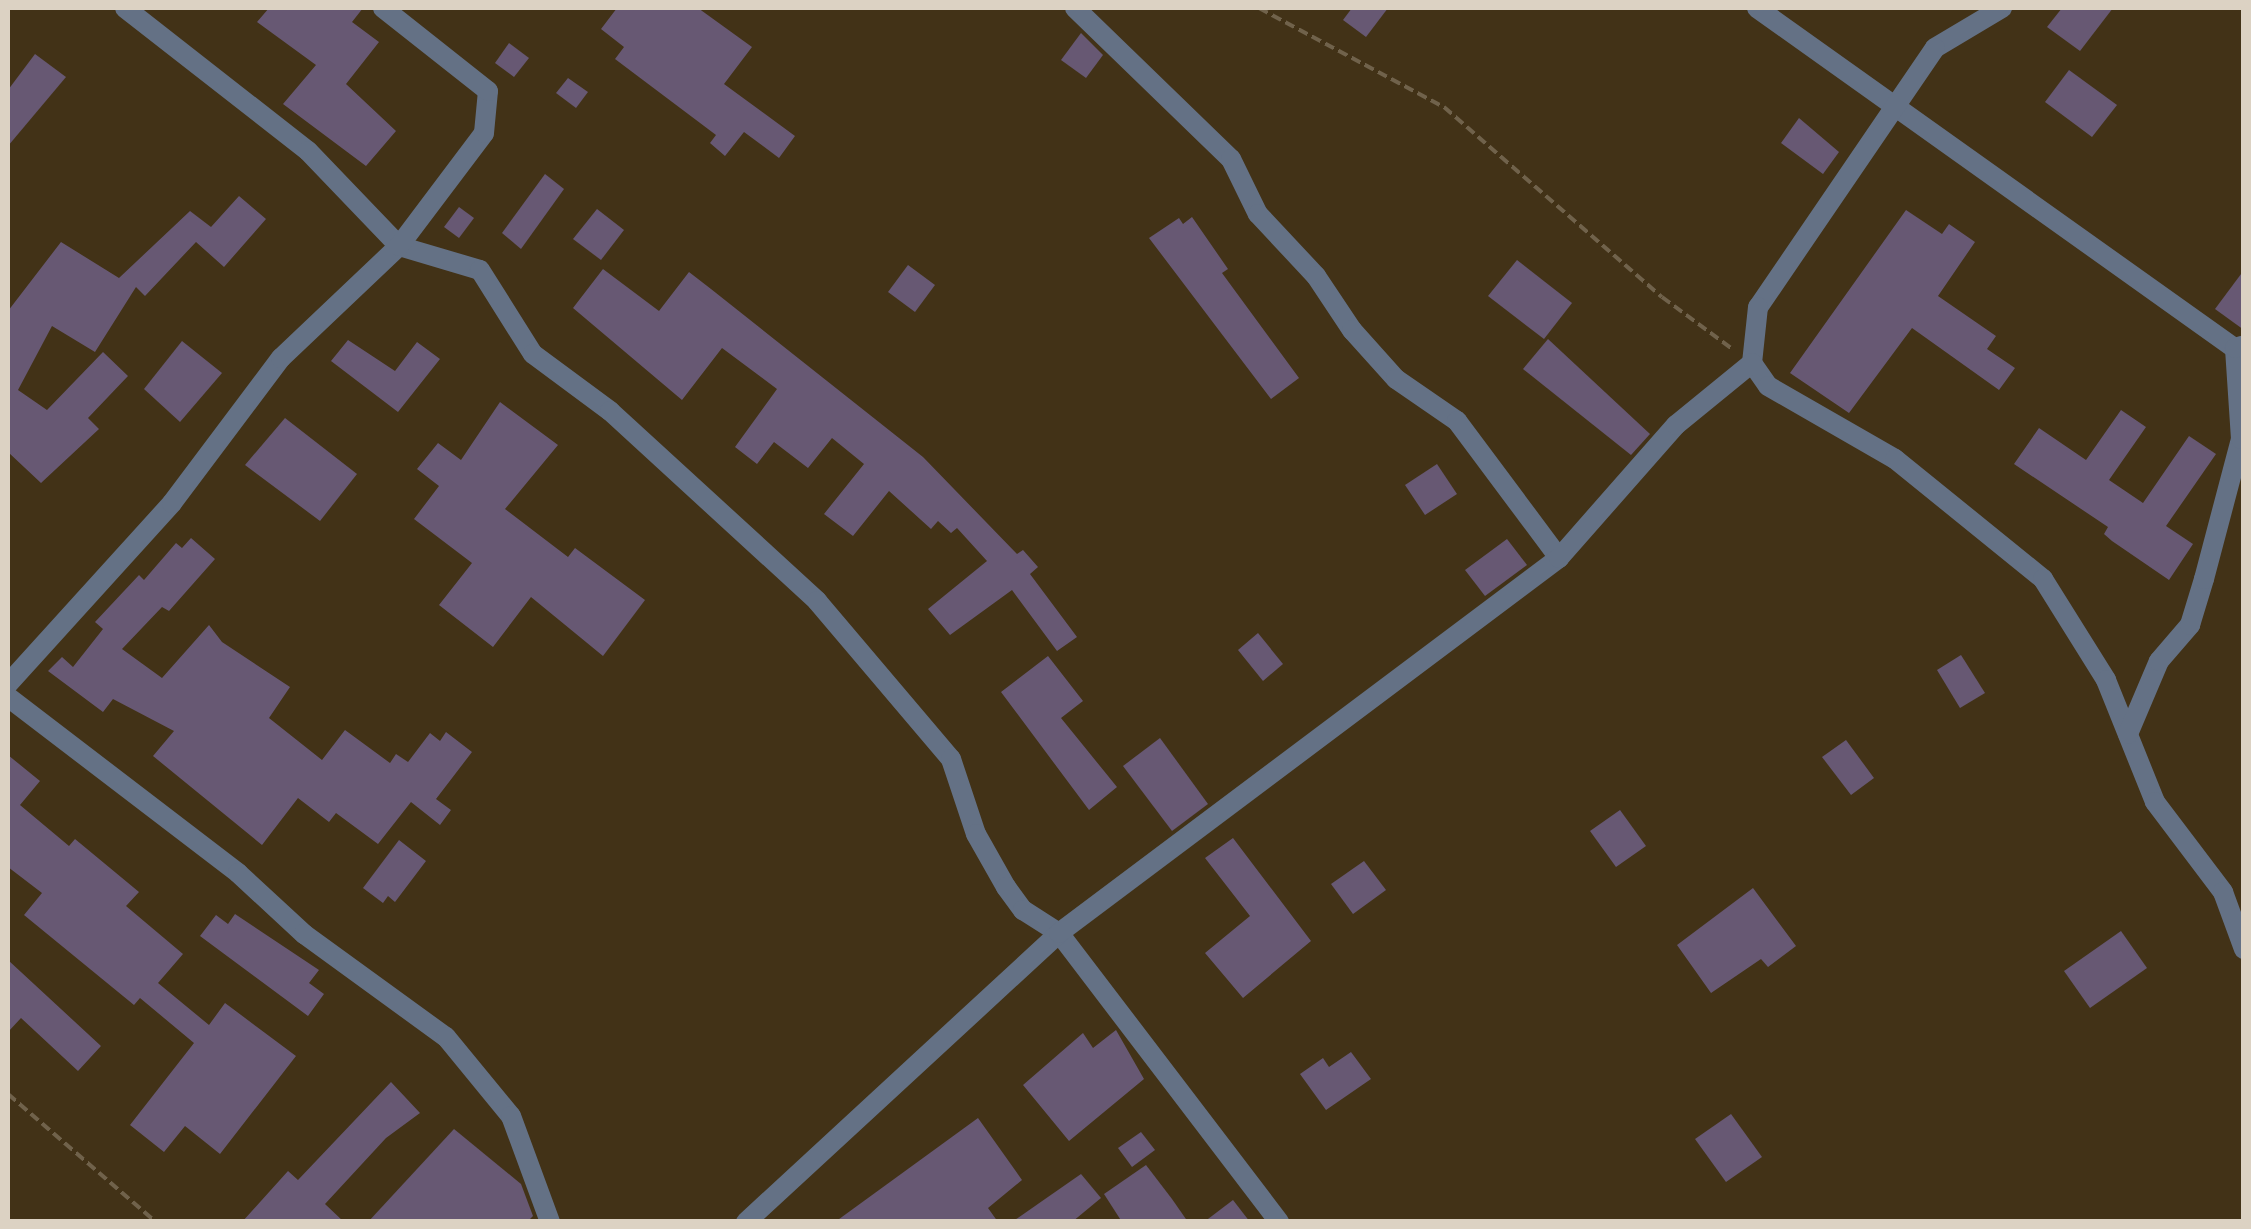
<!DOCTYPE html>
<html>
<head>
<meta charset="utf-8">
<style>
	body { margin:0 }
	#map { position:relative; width:2251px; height:1229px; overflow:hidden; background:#423217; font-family:Mulish,sans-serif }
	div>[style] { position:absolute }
	.building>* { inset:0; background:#675873 }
	.path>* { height:4px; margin-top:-2px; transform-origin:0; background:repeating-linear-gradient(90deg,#70624b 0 10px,transparent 0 15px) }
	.minor>* { height:20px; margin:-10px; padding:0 10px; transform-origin:10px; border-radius:10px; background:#647185 }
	span { translate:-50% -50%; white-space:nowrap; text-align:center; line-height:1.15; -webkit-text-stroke:8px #37280d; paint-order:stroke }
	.frame { position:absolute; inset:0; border:10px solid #dcd2c3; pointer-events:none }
</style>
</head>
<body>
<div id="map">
	<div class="building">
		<i style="clip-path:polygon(269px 8px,363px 8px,352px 22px,379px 42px,346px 84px,396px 131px,366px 166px,283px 104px,316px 65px,257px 22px)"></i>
		<i style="clip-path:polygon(617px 8px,698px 8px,752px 47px,724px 84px,795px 136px,779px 158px,744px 132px,725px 156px,710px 143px,716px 135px,615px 59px,624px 47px,601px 29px)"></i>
		<i style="clip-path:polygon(1352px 8px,1388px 8px,1366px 37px,1343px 20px)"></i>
		<i style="clip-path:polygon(2062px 8px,2113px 8px,2080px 51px,2047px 27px)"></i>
		<i style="clip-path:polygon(1081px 33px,1103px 55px,1086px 78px,1061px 60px)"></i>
		<i style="clip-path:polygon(509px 43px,529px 58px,514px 77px,495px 63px)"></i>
		<i style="clip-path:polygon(35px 54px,66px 77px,8px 146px,8px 90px)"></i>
		<i style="clip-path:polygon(2069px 70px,2117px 105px,2092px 137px,2045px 102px)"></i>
		<i style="clip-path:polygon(568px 78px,588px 92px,576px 108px,556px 93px)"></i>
		<i style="clip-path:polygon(1799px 118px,1839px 152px,1823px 174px,1781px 143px)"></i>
		<i style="clip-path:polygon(545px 174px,564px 189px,521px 249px,502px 233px)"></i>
		<i style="clip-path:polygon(239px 196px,266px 219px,224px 267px,196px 242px,145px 296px,136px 287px,95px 352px,52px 326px,18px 390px,47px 410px,103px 352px,128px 376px,88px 418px,99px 429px,41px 483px,8px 452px,8px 311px,61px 242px,119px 278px,190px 211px,211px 227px)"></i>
		<i style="clip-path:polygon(459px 207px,474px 218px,459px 238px,444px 227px)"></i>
		<i style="clip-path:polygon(597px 209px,624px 230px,601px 260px,573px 239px)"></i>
		<i style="clip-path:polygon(1906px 210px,1942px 234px,1949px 224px,1975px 242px,1938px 296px,1996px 336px,1987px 349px,2015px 368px,1999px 390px,1912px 328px,1849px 413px,1790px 373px)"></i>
		<i style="clip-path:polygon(1192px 217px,1228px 269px,1222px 273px,1299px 378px,1271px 399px,1149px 238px,1179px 218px,1183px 224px)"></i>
		<i style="clip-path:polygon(1517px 260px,1572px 303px,1544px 339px,1488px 296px)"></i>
		<i style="clip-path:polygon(908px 265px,935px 285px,915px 312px,888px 292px)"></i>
		<i style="clip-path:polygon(603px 269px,659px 311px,689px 272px,711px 289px,923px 457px,1017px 554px,1023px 550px,1038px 567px,1030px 574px,1077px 637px,1057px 651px,1012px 590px,950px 635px,928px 609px,987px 561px,957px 528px,951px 533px,938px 521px,931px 529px,889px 491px,853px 536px,824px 514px,864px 464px,832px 438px,808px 468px,774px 442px,757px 464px,735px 447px,777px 389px,722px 348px,682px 400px,573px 308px)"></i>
		<i style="clip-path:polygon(2244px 270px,2244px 330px,2215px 309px)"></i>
		<i style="clip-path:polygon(1548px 339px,1650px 434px,1631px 455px,1523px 369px)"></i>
		<i style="clip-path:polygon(348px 340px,395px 371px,417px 342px,440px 359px,398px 412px,331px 361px)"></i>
		<i style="clip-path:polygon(182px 341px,222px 373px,180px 422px,144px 389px)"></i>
		<i style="clip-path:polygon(500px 402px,558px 445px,505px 509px,568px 557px,575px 548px,645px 600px,603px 656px,531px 597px,493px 647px,439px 605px,472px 563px,414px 519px,439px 486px,417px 469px,438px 443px,461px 460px)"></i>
		<i style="clip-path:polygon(2121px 410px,2146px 427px,2109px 480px,2143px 503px,2189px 436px,2216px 454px,2166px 526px,2193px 544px,2169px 580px,2112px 541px,2104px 534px,2108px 527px,2014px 464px,2039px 428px,2086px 460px)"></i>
		<i style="clip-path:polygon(285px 418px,357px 474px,320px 521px,245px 465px)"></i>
		<i style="clip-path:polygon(1437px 464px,1457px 494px,1425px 515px,1405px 485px)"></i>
		<i style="clip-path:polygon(191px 538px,215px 559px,169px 611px,162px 607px,122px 649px,162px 678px,209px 625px,222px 642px,290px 687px,269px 718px,322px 760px,345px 730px,390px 763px,396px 754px,408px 762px,430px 733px,440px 741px,446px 732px,472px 752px,436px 799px,451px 810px,440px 825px,411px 802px,378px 844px,336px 813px,329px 822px,298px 798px,262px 845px,153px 756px,174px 731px,113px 699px,103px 712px,48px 671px,62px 657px,73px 667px,103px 629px,95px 622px,139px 575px,144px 580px,176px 543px,182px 548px)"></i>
		<i style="clip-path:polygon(1507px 539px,1527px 565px,1485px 596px,1465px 570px)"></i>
		<i style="clip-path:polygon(1258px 633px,1283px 664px,1263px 681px,1238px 650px)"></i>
		<i style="clip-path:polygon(1961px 655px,1985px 693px,1960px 708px,1937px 670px)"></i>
		<i style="clip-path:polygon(1048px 656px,1083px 701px,1061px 718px,1117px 787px,1089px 810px,1001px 692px)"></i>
		<i style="clip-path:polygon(1160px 738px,1208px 804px,1172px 831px,1123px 766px)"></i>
		<i style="clip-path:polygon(1846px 740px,1874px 778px,1851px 795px,1822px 757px)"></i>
		<i style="clip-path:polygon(8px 755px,40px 781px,20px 805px,69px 846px,75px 839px,139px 892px,126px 906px,183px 954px,158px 983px,209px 1025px,225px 1003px,296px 1056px,220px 1154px,185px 1126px,164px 1152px,130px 1125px,194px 1043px,140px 998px,134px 1005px,24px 915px,42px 893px,8px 867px)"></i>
		<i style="clip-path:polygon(1620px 810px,1646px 846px,1616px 867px,1590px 831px)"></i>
		<i style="clip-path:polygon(1233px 838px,1311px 941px,1243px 998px,1205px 953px,1250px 916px,1205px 858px)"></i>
		<i style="clip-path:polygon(399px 840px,426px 861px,395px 902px,388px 896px,383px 903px,363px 888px)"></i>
		<i style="clip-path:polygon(1364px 861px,1386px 890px,1353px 914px,1331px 884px)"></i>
		<i style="clip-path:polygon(1753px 888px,1796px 946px,1768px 967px,1761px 959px,1711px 993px,1677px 945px)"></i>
		<i style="clip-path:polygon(235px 914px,319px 970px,309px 983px,324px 994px,308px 1016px,200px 936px,216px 915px,228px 924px)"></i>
		<i style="clip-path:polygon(2121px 931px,2147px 968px,2090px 1008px,2064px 971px)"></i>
		<i style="clip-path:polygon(8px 960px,101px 1046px,78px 1071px,21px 1018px,8px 1032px)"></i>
		<i style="clip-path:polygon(1116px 1030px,1144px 1079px,1069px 1141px,1023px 1085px,1083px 1033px,1093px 1048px)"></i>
		<i style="clip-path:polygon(1351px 1052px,1371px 1079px,1326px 1110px,1300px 1074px,1323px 1058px,1329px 1067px)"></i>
		<i style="clip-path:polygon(391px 1082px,420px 1113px,386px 1138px,325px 1204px,344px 1222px,242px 1222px,288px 1171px,298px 1180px)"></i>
		<i style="clip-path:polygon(1731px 1114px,1762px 1157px,1726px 1182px,1695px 1139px)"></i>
		<i style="clip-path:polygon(978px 1118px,1022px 1180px,988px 1208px,998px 1222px,835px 1222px)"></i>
		<i style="clip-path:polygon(454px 1129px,521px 1184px,533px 1216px,527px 1222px,368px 1222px)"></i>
		<i style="clip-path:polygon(1141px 1132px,1155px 1150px,1132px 1167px,1118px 1148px)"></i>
		<i style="clip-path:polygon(1146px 1165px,1172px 1199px,1188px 1222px,1122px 1222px,1104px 1194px)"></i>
		<i style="clip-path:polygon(1081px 1174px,1101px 1198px,1072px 1222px,1012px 1222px)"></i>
		<i style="clip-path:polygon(1233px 1200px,1250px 1222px,1204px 1222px)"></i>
	</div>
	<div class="path">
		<i style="left:1259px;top:8px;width:210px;rotate:28.2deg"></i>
		<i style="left:1444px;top:107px;width:289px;rotate:41.1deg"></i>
		<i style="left:1662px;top:297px;width:86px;rotate:36.5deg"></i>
		<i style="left:8px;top:1094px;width:196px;rotate:40.9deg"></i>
	</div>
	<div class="minor">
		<i style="left:125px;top:8px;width:232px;rotate:38deg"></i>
		<i style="left:308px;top:151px;width:132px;rotate:46.2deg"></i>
		<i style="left:399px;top:246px;width:84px;rotate:16.5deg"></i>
		<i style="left:480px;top:270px;width:99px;rotate:57.8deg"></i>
		<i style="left:533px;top:354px;width:96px;rotate:36.5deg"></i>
		<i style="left:610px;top:411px;width:281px;rotate:42.5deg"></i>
		<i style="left:817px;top:601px;width:207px;rotate:49.7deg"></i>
		<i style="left:951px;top:759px;width:79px;rotate:71.6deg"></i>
		<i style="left:976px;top:834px;width:61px;rotate:60.5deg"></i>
		<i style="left:1006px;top:887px;width:29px;rotate:54deg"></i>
		<i style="left:1023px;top:910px;width:43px;rotate:32.6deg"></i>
		<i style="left:1059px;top:933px;width:363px;rotate:52.7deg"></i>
		<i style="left:1075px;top:8px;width:217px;rotate:44.1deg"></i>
		<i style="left:1231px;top:159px;width:61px;rotate:63.9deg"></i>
		<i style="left:1258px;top:214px;width:85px;rotate:46.9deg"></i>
		<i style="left:1316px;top:276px;width:65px;rotate:56.3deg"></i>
		<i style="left:1352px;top:330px;width:66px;rotate:48.1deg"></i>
		<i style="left:1396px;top:379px;width:74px;rotate:34.5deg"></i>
		<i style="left:1457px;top:421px;width:171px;rotate:53.3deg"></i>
		<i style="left:1757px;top:8px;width:598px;rotate:35.47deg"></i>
		<i style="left:2002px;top:8px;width:78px;rotate:149.2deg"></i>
		<i style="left:1935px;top:48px;width:314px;rotate:124.3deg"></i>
		<i style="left:1758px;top:307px;width:56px;rotate:96.1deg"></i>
		<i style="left:1752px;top:363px;width:28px;rotate:55deg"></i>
		<i style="left:1768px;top:386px;width:146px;rotate:29.9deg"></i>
		<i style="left:1895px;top:459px;width:191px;rotate:39deg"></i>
		<i style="left:2043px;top:579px;width:119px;rotate:58deg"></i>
		<i style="left:2106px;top:680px;width:131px;rotate:68.1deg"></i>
		<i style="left:2155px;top:802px;width:113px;rotate:52.9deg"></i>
		<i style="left:2223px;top:892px;width:61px;rotate:69.8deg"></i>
		<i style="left:8px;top:684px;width:244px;rotate:-47.8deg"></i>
		<i style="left:172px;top:503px;width:181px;rotate:-53.1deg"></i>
		<i style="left:281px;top:358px;width:163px;rotate:-43.5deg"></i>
		<i style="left:399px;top:246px;width:141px;rotate:-53deg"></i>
		<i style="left:484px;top:133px;width:42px;rotate:-84.6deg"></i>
		<i style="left:488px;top:91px;width:134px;rotate:-141.7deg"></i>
		<i style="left:8px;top:697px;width:290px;rotate:37.4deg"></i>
		<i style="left:238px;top:873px;width:90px;rotate:42.7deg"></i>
		<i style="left:304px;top:934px;width:175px;rotate:36deg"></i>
		<i style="left:446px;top:1037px;width:102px;rotate:50.6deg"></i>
		<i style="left:511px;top:1116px;width:113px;rotate:69.8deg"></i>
		<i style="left:2128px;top:734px;width:79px;rotate:-67deg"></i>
		<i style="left:2159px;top:661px;width:48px;rotate:-49.3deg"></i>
		<i style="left:2190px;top:625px;width:48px;rotate:-73.1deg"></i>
		<i style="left:2204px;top:579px;width:145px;rotate:-75.2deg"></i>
		<i style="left:2241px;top:439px;width:91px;rotate:-93.8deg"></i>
		<i style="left:2235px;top:348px;width:6px;rotate:-18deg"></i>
		<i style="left:746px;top:1222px;width:426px;rotate:-42.7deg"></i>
		<i style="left:1059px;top:933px;width:625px;rotate:-36.87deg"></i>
		<i style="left:1559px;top:558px;width:177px;rotate:-48.7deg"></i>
		<i style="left:1676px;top:425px;width:98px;rotate:-39.2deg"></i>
	</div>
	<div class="frame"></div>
</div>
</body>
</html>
